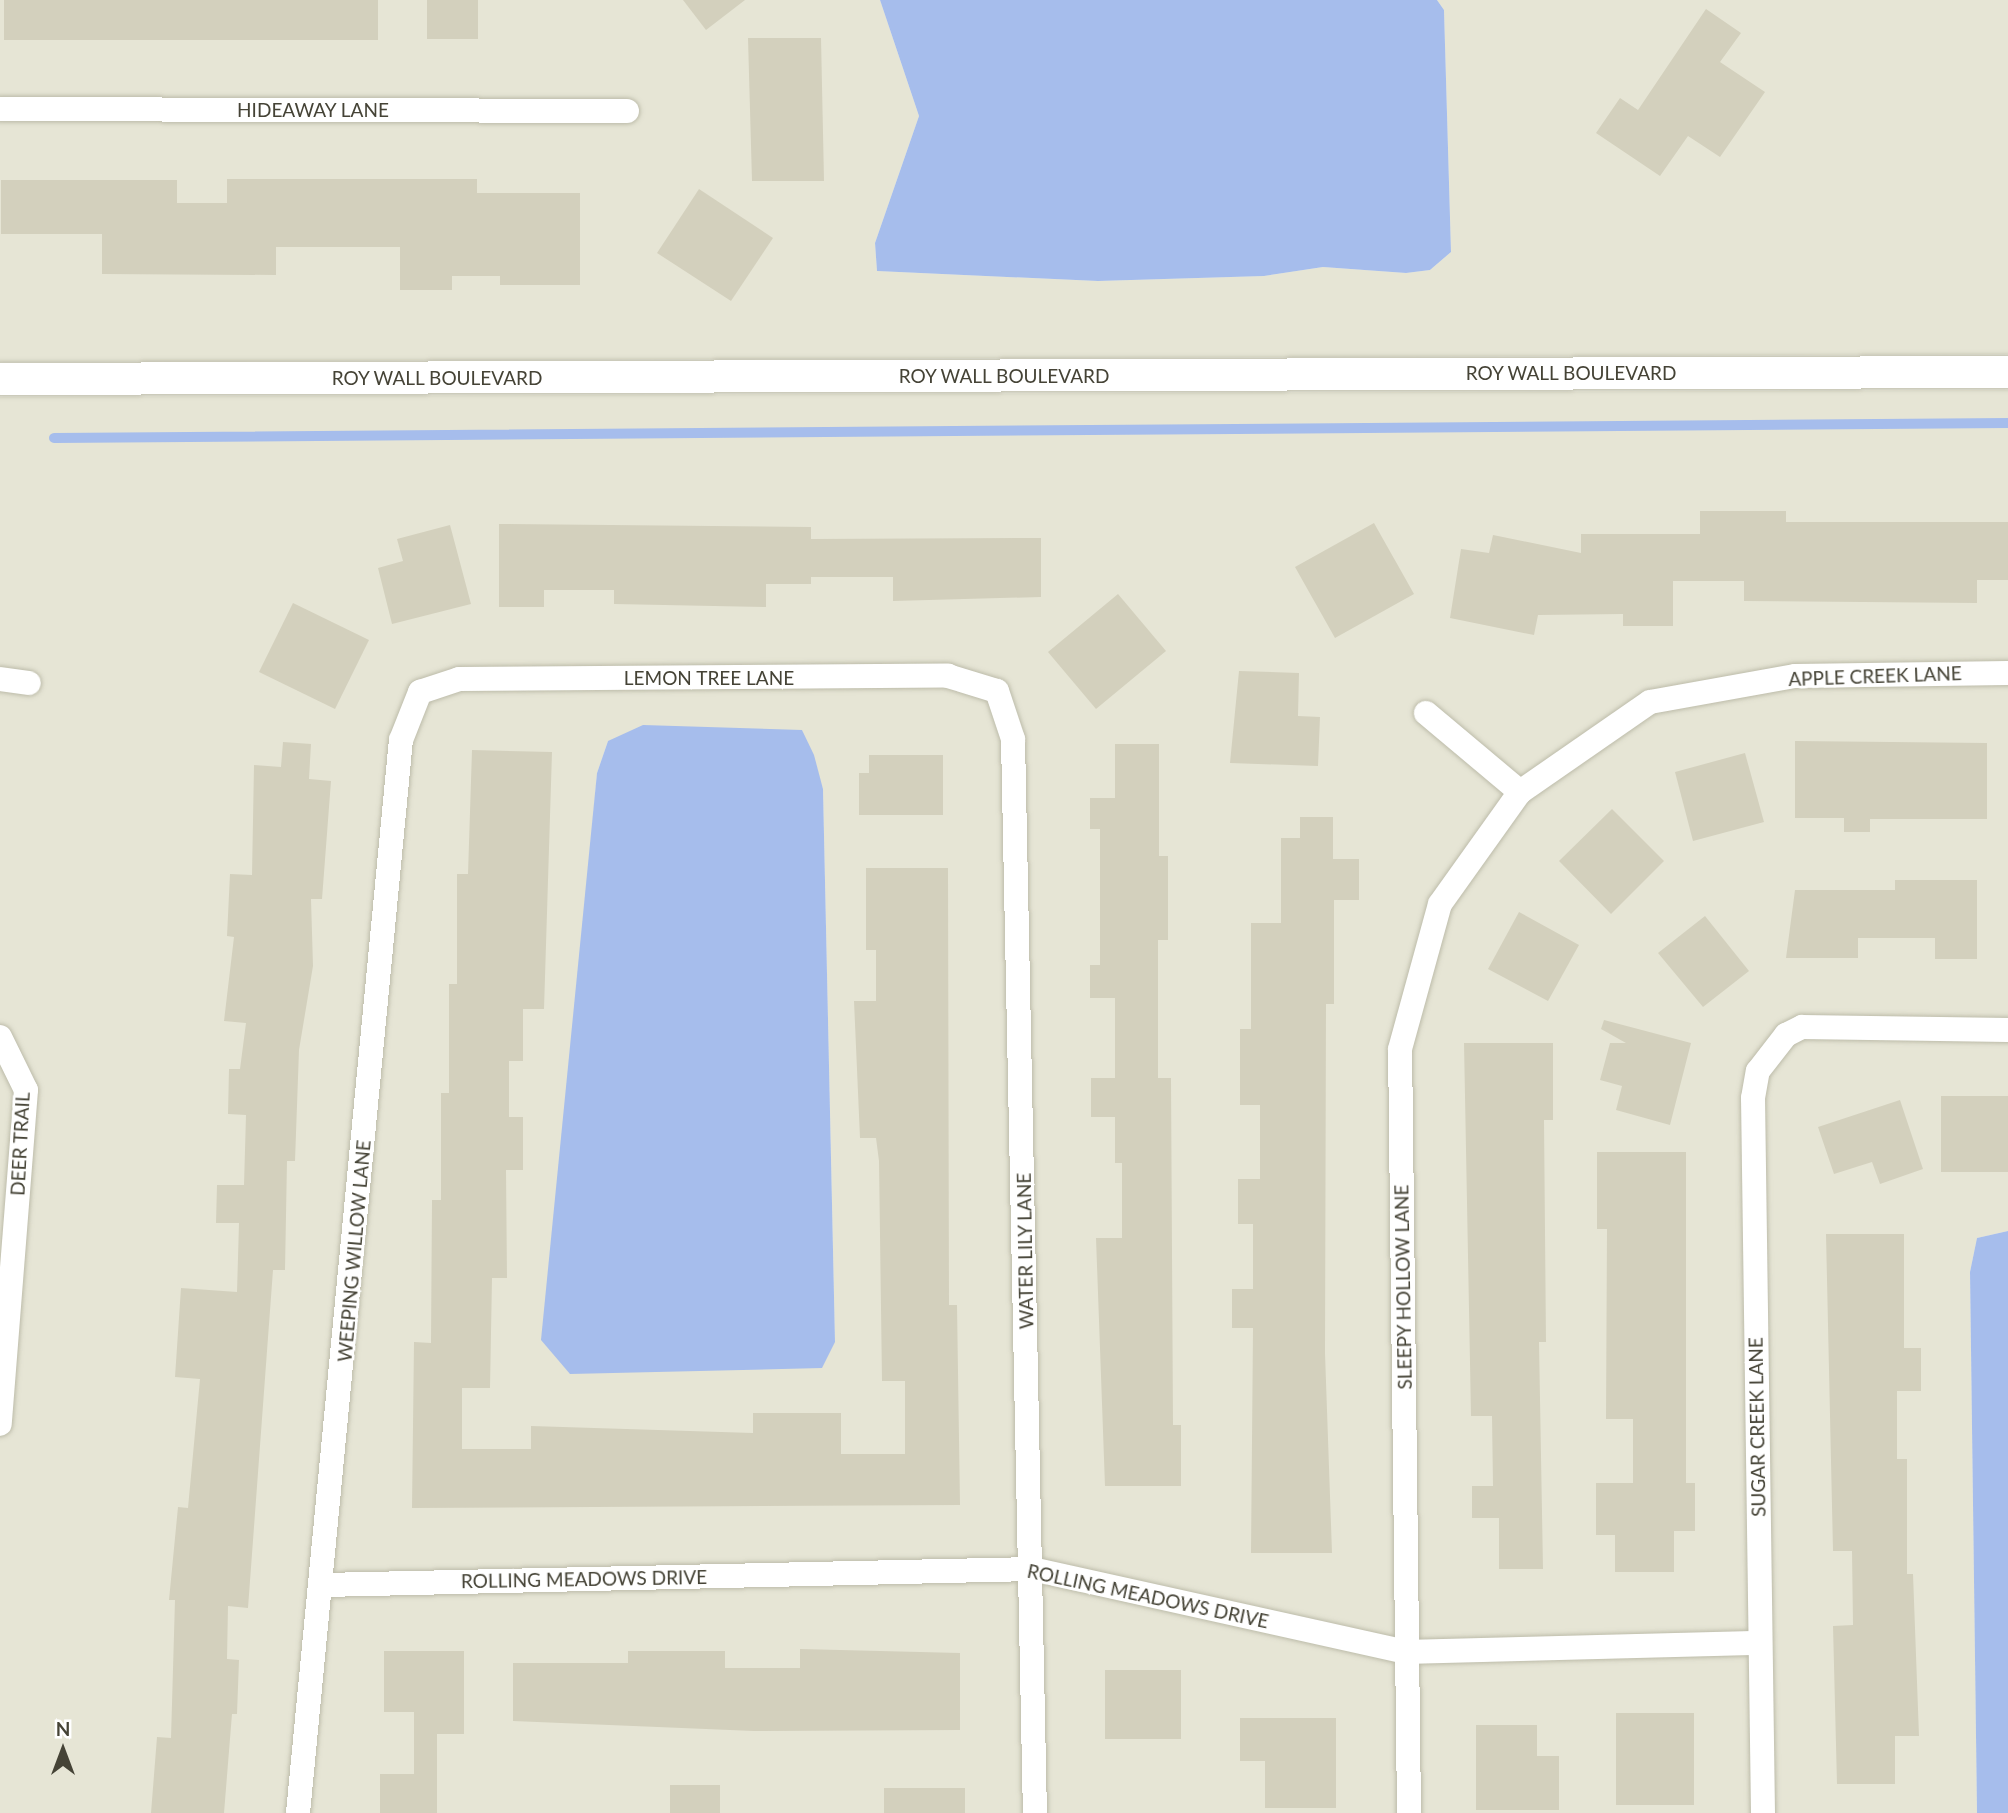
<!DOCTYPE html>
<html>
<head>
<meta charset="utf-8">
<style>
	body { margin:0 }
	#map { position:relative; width:2008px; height:1813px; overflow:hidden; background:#f2f2e7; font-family:Lato,sans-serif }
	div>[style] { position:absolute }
	.residential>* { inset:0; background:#e6e5d5 }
	.water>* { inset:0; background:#a6bdec }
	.stream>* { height:10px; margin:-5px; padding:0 5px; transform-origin:5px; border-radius:5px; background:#a6bdec }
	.building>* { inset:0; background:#d3d0bd }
	.roads { filter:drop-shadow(0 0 2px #bdbcaa) drop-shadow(0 0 2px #bdbcaa) }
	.minor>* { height:24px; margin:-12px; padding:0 12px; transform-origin:12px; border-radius:12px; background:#fff }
	.tertiary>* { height:32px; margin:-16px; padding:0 16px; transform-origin:16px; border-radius:16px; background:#fff }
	span { translate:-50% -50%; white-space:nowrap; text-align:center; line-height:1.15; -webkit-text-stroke:5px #fff; paint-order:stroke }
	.street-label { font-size:19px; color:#454336 }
	.north { position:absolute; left:28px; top:1715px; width:70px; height:70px; -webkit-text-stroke:5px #fff; paint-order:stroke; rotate:0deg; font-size:19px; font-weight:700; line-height:28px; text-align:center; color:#454336 }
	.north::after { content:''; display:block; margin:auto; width:24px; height:32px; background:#454336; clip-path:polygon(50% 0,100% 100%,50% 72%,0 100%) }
</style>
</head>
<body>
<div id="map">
	<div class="residential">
		<i style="clip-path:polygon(0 0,880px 0,919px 116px,875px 243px,877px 271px,1098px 281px,1264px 276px,1323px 267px,1406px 273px,1430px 270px,1451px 252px,1444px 10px,1437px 0,2008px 0,2008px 354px,0 362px)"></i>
		<i style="clip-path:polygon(evenodd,2008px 390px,2008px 1231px,1977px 1238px,1970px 1272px,1977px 1813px,0 1813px,0 397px,2008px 390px,756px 730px,802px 730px,823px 789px,835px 1342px,581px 960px,597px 773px,608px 741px,756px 730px)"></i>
	</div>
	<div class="water">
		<i style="clip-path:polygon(880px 0,1437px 0,1444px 10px,1451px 252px,1430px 270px,1406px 273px,1323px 267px,1264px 276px,1098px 281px,877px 271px,875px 243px,919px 116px)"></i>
		<i style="clip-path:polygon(643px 725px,802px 730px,814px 755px,823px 789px,835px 1342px,822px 1368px,570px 1374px,541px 1340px,597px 773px,608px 741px)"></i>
		<i style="clip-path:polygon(2008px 1231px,2008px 1813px,1977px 1813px,1970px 1272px,1977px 1238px)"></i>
	</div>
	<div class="stream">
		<i style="left:54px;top:438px;width:1954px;rotate:-0.44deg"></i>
	</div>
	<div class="building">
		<i style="clip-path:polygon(4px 0,378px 0,378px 40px,4px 40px)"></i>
		<i style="clip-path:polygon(427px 0,478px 0,478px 39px,427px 39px)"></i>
		<i style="clip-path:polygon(683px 0,745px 0,706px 30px)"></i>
		<i style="clip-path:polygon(1706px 9px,1741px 33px,1720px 62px,1765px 92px,1720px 157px,1688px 136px,1660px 176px,1596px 133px,1620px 98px,1638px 110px)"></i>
		<i style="clip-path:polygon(748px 38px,821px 38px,824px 181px,752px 181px)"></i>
		<i style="clip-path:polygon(227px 179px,477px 179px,477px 193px,580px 193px,580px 285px,500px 285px,500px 276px,452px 276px,452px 290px,400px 290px,400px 247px,276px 247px,276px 275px,102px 274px,102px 234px,1px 234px,1px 180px,177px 180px,177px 203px,227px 203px)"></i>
		<i style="clip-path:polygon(699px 189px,773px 238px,731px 301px,657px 253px)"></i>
		<i style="clip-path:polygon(1700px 511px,1786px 511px,1786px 522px,2008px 522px,2008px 580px,1977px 580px,1977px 603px,1744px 601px,1744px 581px,1673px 581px,1673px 626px,1623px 626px,1623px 614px,1538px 615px,1534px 635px,1450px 618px,1461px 549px,1489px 553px,1493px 535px,1581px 553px,1581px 534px,1700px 534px)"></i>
		<i style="clip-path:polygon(1374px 523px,1414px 594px,1335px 638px,1295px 567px)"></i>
		<i style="clip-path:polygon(499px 524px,811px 527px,811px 539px,1041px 538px,1041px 597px,893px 601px,893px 577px,811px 577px,811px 584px,766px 584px,766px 607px,614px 604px,614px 590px,544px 590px,544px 607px,499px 607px)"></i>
		<i style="clip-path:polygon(450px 525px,471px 604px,392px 624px,378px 568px,403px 561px,397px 539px)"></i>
		<i style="clip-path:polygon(1118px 594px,1166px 651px,1096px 709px,1048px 652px)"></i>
		<i style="clip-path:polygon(293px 603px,369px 640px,335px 709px,259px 672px)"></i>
		<i style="clip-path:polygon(1239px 671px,1299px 673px,1298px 716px,1320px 717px,1318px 766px,1230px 763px)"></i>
		<i style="clip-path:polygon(1795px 741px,1987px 743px,1987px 819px,1870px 819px,1870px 832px,1844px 832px,1844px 818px,1795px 818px)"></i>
		<i style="clip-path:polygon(283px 742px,311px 744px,309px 779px,331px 781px,322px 899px,311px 899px,313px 966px,299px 1050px,295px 1161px,287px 1161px,285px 1270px,273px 1270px,248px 1608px,228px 1606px,227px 1659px,239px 1660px,237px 1714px,232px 1714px,224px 1813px,151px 1813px,157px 1737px,171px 1738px,175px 1600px,169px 1600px,178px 1507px,188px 1508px,200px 1379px,175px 1377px,181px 1288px,237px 1292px,239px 1223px,216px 1223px,217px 1185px,244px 1185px,246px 1115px,228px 1114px,229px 1069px,240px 1069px,246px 1023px,224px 1021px,234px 937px,227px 936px,230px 874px,252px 875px,254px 765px,281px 767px)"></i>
		<i style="clip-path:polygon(1115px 744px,1159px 744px,1159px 856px,1168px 856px,1168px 940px,1158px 940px,1158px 1078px,1171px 1078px,1173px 1425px,1181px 1425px,1181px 1486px,1105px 1486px,1096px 1238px,1122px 1238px,1122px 1163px,1115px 1163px,1115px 1117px,1091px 1117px,1091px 1078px,1115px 1078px,1115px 998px,1090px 998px,1090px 965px,1100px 965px,1100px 829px,1090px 829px,1090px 798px,1115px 798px)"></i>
		<i style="clip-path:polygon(472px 750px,552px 752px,544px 1009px,523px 1009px,523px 1061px,509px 1061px,509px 1117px,523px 1117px,523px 1170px,506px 1170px,507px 1278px,492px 1278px,490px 1388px,462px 1388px,462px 1449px,531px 1449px,531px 1426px,753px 1433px,753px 1413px,841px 1413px,841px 1454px,905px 1454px,905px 1381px,882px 1381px,879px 1161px,876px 1138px,860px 1138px,854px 1001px,876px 1001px,876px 950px,866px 950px,866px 868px,948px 868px,949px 1305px,957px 1305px,960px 1505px,412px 1508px,414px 1342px,431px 1343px,432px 1200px,441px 1200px,441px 1093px,449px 1093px,449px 984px,457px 984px,457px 874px,468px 874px)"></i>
		<i style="clip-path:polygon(1745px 753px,1764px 822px,1693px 841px,1675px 772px)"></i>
		<i style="clip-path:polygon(869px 755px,943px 755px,943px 815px,859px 815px,859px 773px,869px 773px)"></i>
		<i style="clip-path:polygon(1612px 809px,1664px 861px,1611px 914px,1559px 861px)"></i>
		<i style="clip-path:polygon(1300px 817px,1333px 817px,1333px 859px,1359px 859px,1359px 900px,1334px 900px,1334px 1004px,1326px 1004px,1325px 1353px,1332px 1553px,1251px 1553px,1253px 1328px,1232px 1328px,1232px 1289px,1253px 1289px,1253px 1224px,1238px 1224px,1238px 1179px,1260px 1179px,1260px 1105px,1240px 1105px,1240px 1029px,1251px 1029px,1251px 923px,1281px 923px,1281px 838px,1300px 838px)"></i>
		<i style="clip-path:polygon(1895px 880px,1977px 880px,1977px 959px,1935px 959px,1935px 938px,1858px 938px,1858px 958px,1786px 958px,1795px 890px,1895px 890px)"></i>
		<i style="clip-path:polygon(1519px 912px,1579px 945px,1548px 1001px,1488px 969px)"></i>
		<i style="clip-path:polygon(1705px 916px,1749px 971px,1703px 1007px,1658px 953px)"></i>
		<i style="clip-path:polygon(1604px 1020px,1691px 1043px,1670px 1125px,1616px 1110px,1622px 1086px,1600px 1080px,1610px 1043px,1626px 1043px,1601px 1029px)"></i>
		<i style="clip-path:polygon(1464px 1043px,1553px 1043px,1553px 1120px,1544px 1120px,1546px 1342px,1539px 1342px,1543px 1569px,1499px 1569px,1499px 1518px,1472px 1518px,1472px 1486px,1493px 1486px,1492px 1416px,1471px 1416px)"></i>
		<i style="clip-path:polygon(1941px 1096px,2008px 1096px,2008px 1172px,1941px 1172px)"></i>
		<i style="clip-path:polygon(1900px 1100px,1923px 1169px,1880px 1184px,1872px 1162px,1834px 1174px,1818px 1127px)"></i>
		<i style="clip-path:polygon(1597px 1152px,1686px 1152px,1686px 1483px,1695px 1483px,1695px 1531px,1674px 1531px,1674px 1572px,1615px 1572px,1615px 1535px,1596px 1535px,1596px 1483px,1633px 1483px,1633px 1419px,1606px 1419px,1607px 1229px,1597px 1229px)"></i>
		<i style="clip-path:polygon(1826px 1234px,1904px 1234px,1904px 1348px,1921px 1348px,1921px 1391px,1897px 1391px,1897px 1459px,1907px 1459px,1907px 1574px,1913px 1574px,1919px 1736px,1895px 1736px,1895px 1784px,1837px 1784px,1833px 1626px,1853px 1625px,1852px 1551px,1833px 1551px)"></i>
		<i style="clip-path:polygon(800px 1649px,960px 1653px,960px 1730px,754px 1731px,513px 1721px,513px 1663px,628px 1663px,628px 1651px,725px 1651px,725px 1668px,800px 1668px)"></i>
		<i style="clip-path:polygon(384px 1651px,464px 1651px,464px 1734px,437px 1734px,437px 1813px,380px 1813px,380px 1774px,414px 1774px,414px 1712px,384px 1712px)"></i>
		<i style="clip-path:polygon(1105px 1670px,1181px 1670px,1181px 1739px,1105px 1739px)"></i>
		<i style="clip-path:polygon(1616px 1713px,1694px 1713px,1694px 1805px,1616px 1805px)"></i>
		<i style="clip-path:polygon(1240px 1718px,1336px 1718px,1336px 1808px,1265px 1808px,1265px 1761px,1240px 1761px)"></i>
		<i style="clip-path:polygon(1476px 1725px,1537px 1725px,1537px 1756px,1559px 1756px,1559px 1810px,1476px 1810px)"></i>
		<i style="clip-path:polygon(670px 1785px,720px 1785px,720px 1813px,670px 1813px)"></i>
		<i style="clip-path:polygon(884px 1788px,965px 1788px,965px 1813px,884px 1813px)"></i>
	</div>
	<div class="roads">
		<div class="minor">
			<i style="left:0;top:109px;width:627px;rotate:0.18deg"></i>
			<i style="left:0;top:679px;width:29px;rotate:8deg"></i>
			<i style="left:1426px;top:713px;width:123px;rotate:40deg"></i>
			<i style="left:0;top:1037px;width:59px;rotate:63.9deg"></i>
			<i style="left:26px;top:1090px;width:335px;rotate:94.5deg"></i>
			<i style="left:323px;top:1585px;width:709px;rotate:-1.29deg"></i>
			<i style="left:1032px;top:1569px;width:384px;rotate:12.5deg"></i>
			<i style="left:1407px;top:1652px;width:353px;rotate:-1.5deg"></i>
			<i style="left:298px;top:1813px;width:1078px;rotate:-84.52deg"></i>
			<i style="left:401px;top:740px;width:52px;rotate:-68.4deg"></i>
			<i style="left:420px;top:692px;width:41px;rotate:-18.4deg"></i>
			<i style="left:459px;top:679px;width:489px;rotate:-0.4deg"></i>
			<i style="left:948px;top:676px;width:51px;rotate:17deg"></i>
			<i style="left:997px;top:691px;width:51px;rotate:71.6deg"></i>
			<i style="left:1013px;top:739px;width:1074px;rotate:88.83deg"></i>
			<i style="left:1409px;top:1813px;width:764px;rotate:-90.67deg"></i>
			<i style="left:1400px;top:1049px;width:150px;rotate:-74.6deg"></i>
			<i style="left:1440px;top:904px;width:138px;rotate:-54.5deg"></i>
			<i style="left:1520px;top:792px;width:158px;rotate:-34.7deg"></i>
			<i style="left:1650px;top:702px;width:147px;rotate:-10.2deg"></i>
			<i style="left:1795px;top:676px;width:213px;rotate:-0.8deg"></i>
			<i style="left:1763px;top:1813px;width:715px;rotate:-90.8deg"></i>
			<i style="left:1753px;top:1098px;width:27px;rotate:-80deg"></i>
			<i style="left:1758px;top:1071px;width:46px;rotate:-52.1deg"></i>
			<i style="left:1786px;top:1035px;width:18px;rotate:-27deg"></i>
			<i style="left:1802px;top:1027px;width:206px;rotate:0.8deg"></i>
		</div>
		<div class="tertiary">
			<i style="left:0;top:379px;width:2008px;rotate:-0.2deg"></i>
		</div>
	</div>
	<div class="street-label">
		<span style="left:313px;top:110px">HIDEAWAY LANE</span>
		<span style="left:1571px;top:373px">ROY WALL BOULEVARD</span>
		<span style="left:1004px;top:376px">ROY WALL BOULEVARD</span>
		<span style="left:437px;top:378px">ROY WALL BOULEVARD</span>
		<span style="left:1875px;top:676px;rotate:-2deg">APPLE CREEK LANE</span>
		<span style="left:709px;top:678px">LEMON TREE LANE</span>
		<span style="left:20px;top:1144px;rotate:-87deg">DEER TRAIL</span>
		<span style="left:354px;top:1251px;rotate:-85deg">WEEPING WILLOW LANE</span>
		<span style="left:1025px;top:1251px;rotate:-91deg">WATER LILY LANE</span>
		<span style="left:1403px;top:1287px;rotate:-91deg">SLEEPY HOLLOW LANE</span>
		<span style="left:1757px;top:1427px;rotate:-91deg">SUGAR CREEK LANE</span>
		<span style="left:584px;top:1579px;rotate:-1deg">ROLLING MEADOWS DRIVE</span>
		<span style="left:1148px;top:1596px;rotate:12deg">ROLLING MEADOWS DRIVE</span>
	</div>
	<div class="north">N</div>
</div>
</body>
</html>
